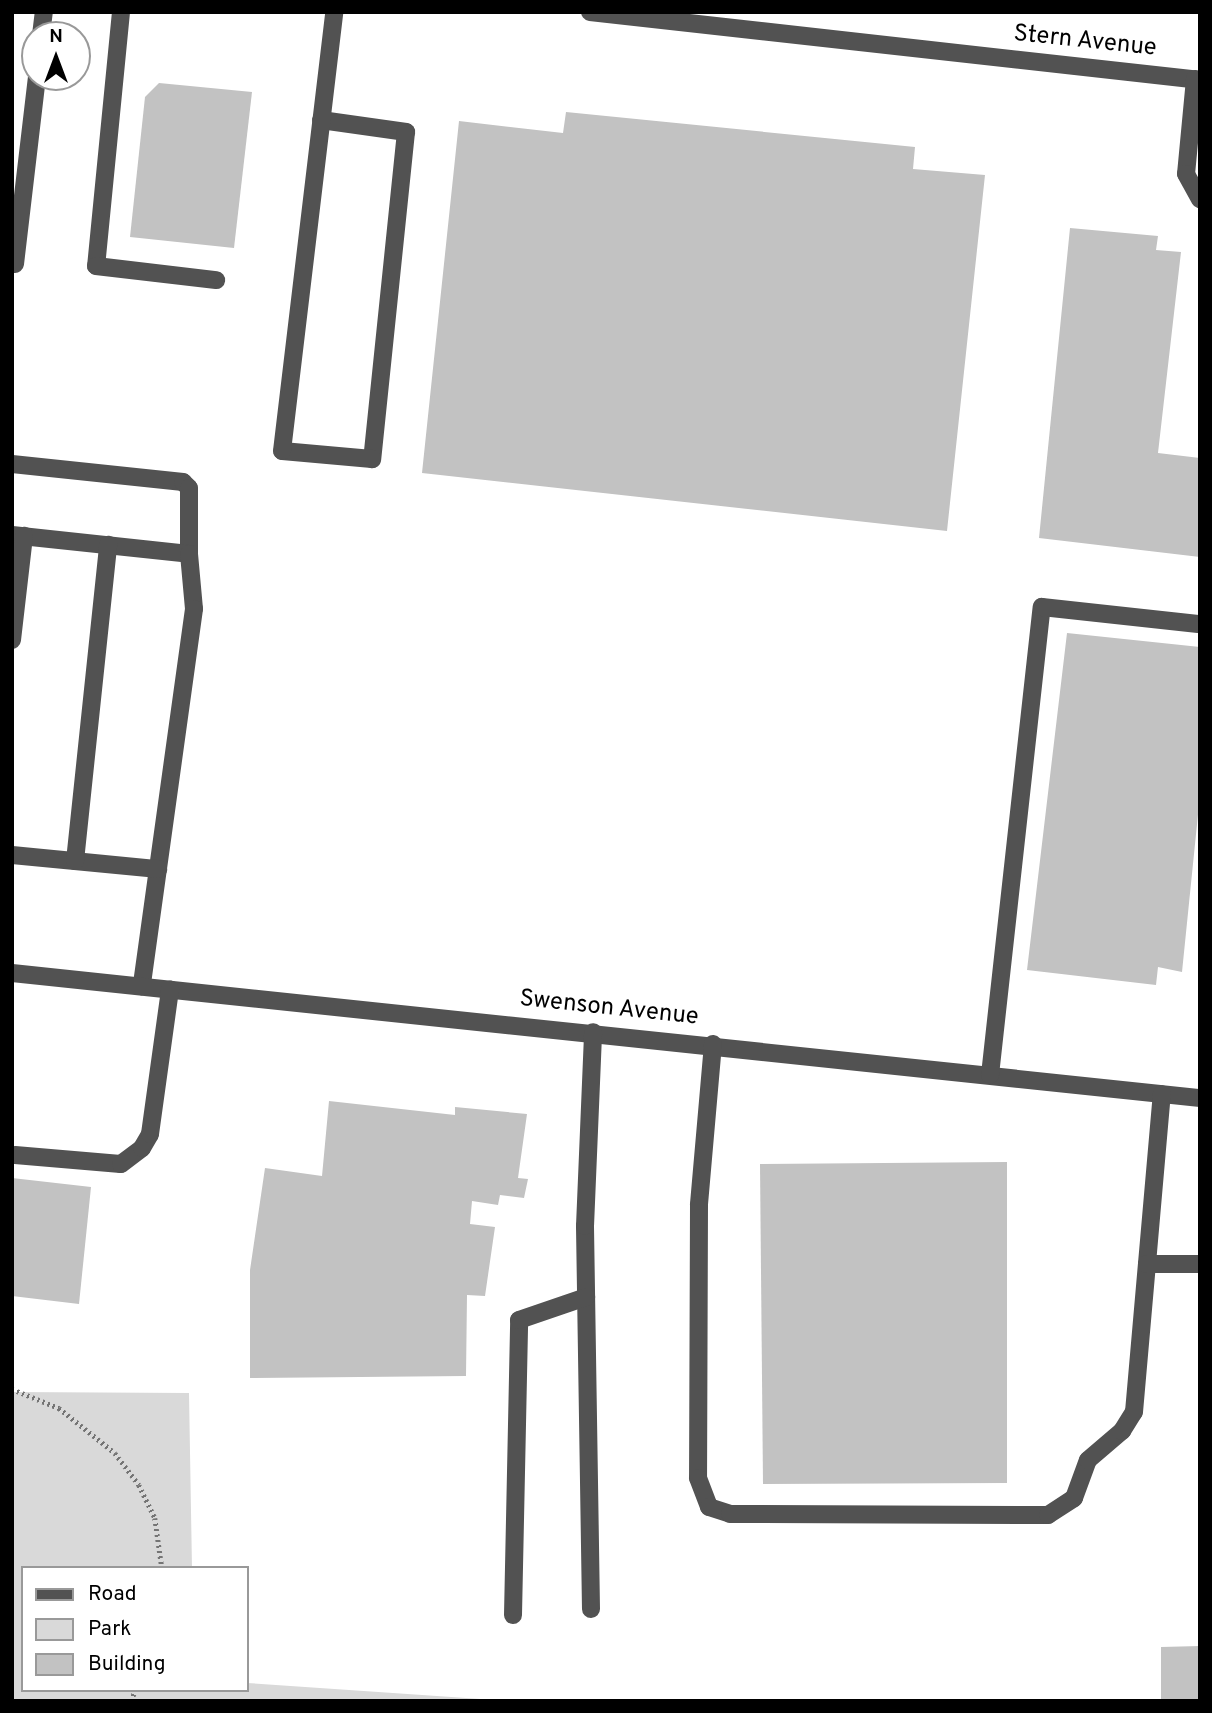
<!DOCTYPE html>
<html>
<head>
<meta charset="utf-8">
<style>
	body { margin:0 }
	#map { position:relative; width:1212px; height:1713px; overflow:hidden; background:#fff; font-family:Overpass,sans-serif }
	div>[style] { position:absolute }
	.green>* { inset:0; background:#d9d9d9 }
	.building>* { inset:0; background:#c2c2c2 }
	.path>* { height:4.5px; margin-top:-2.25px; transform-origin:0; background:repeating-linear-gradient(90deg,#747474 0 2px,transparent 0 5.5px) }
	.minor>* { height:18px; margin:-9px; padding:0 9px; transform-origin:9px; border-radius:9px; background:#525252 }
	span { translate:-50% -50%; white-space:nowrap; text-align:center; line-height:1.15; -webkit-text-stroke:6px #fff; paint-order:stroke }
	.street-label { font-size:24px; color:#000 }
	.frame { position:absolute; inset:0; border:14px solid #000; pointer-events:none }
	.legend { position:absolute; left:21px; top:1566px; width:228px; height:126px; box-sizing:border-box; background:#fff; border:2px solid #999; margin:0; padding:9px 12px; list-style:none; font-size:21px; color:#000 }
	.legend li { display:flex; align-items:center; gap:14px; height:35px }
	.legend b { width:35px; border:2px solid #999 }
	.north { position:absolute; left:21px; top:21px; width:70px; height:70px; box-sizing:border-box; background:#fff; border:2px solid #999; border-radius:50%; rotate:0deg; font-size:19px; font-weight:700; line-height:28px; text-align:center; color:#000 }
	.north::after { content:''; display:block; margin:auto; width:24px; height:32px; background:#000; clip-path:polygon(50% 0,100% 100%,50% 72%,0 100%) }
</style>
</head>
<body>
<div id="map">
	<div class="green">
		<i style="clip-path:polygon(12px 1392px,189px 1393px,192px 1568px,23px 1568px,23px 1690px,247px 1690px,247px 1683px,511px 1701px,12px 1701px)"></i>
	</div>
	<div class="building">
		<i style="clip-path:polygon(159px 83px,252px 92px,234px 248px,130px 237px,145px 97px)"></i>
		<i style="clip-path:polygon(566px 112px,915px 147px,913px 169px,985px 175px,947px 531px,422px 473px,459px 121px,563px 133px)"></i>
		<i style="clip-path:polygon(1070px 228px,1158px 236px,1156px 250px,1181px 252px,1158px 453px,1200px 458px,1200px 557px,1039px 538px)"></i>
		<i style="clip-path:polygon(1067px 633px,1200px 647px,1200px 795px,1182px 972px,1158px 967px,1156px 985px,1027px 970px)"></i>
		<i style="clip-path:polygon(329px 1101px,455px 1115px,455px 1107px,527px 1114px,518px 1178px,528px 1179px,524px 1198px,500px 1195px,498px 1205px,472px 1201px,470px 1224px,495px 1227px,485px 1296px,467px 1295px,466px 1376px,250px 1378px,250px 1270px,265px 1168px,322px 1176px)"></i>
		<i style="clip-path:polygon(1007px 1162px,1007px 1483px,763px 1484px,760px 1164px)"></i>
		<i style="clip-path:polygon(12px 1178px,91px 1187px,79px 1304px,12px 1296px)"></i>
		<i style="clip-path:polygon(1200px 1646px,1200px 1701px,1161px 1701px,1161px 1647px)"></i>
	</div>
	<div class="path">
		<i style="left:12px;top:1389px;width:51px;rotate:22deg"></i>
		<i style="left:59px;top:1408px;width:72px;rotate:38.8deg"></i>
		<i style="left:115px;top:1453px;width:40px;rotate:53deg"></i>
		<i style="left:139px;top:1485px;width:37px;rotate:64deg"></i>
		<i style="left:155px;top:1518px;width:50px;rotate:82deg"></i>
		<i style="left:131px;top:1701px;width:12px;rotate:-70deg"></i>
	</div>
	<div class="minor">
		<i style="left:121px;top:12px;width:255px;rotate:95.6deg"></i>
		<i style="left:96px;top:266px;width:121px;rotate:6.7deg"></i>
		<i style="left:590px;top:12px;width:614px;rotate:6.36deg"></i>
		<i style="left:41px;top:35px;width:23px;rotate:-83deg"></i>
		<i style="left:1195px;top:79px;width:95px;rotate:95.4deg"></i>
		<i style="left:1186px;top:174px;width:29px;rotate:61deg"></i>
		<i style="left:321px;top:120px;width:86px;rotate:8deg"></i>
		<i style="left:406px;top:132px;width:329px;rotate:95.9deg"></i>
		<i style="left:372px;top:459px;width:90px;rotate:-174.9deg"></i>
		<i style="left:282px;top:451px;width:442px;rotate:-83.2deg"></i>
		<i style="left:15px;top:264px;width:188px;rotate:-83.3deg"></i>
		<i style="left:12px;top:464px;width:172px;rotate:6deg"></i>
		<i style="left:183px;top:482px;width:8px;rotate:45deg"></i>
		<i style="left:189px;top:488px;width:66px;rotate:90deg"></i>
		<i style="left:12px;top:535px;width:178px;rotate:6.1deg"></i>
		<i style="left:189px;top:554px;width:55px;rotate:84.8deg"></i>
		<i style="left:194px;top:609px;width:381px;rotate:97.9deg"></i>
		<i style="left:12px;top:640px;width:105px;rotate:-83.4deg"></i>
		<i style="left:12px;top:855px;width:147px;rotate:5.5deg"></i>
		<i style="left:75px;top:861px;width:318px;rotate:-84deg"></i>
		<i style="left:12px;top:973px;width:1195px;rotate:6.01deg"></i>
		<i style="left:713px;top:1044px;width:162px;rotate:95deg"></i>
		<i style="left:699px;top:1205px;width:273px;rotate:90.2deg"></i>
		<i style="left:698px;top:1478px;width:31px;rotate:69deg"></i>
		<i style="left:709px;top:1507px;width:22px;rotate:18deg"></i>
		<i style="left:730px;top:1514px;width:318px;rotate:0.2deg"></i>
		<i style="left:1048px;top:1515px;width:31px;rotate:-33deg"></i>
		<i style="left:1074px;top:1498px;width:40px;rotate:-69.8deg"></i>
		<i style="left:1088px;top:1460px;width:45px;rotate:-40.5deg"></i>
		<i style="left:1122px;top:1431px;width:22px;rotate:-58deg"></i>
		<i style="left:1134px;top:1412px;width:319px;rotate:-85deg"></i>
		<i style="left:990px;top:1075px;width:471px;rotate:-83.7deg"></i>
		<i style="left:1042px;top:607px;width:157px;rotate:6.2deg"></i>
		<i style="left:15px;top:1155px;width:106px;rotate:4.9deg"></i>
		<i style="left:121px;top:1164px;width:26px;rotate:-37deg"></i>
		<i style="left:142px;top:1148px;width:16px;rotate:-60deg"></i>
		<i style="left:150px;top:1134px;width:146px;rotate:-82.1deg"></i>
		<i style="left:1147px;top:1264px;width:53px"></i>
		<i style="left:591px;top:1609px;width:383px;rotate:-90.9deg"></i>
		<i style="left:585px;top:1226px;width:194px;rotate:-87.6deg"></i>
		<i style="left:513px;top:1615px;width:295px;rotate:-88.8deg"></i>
		<i style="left:519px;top:1320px;width:71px;rotate:-18.9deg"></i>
	</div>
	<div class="street-label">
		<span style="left:1085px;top:42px;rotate:6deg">Stern Avenue</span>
		<span style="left:609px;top:1009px;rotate:6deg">Swenson Avenue</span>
	</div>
	<div class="frame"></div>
	<ul class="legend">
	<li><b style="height:9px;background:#525252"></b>Road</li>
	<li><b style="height:19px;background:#d9d9d9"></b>Park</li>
	<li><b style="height:19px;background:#c2c2c2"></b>Building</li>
	</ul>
	<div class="north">N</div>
</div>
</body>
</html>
